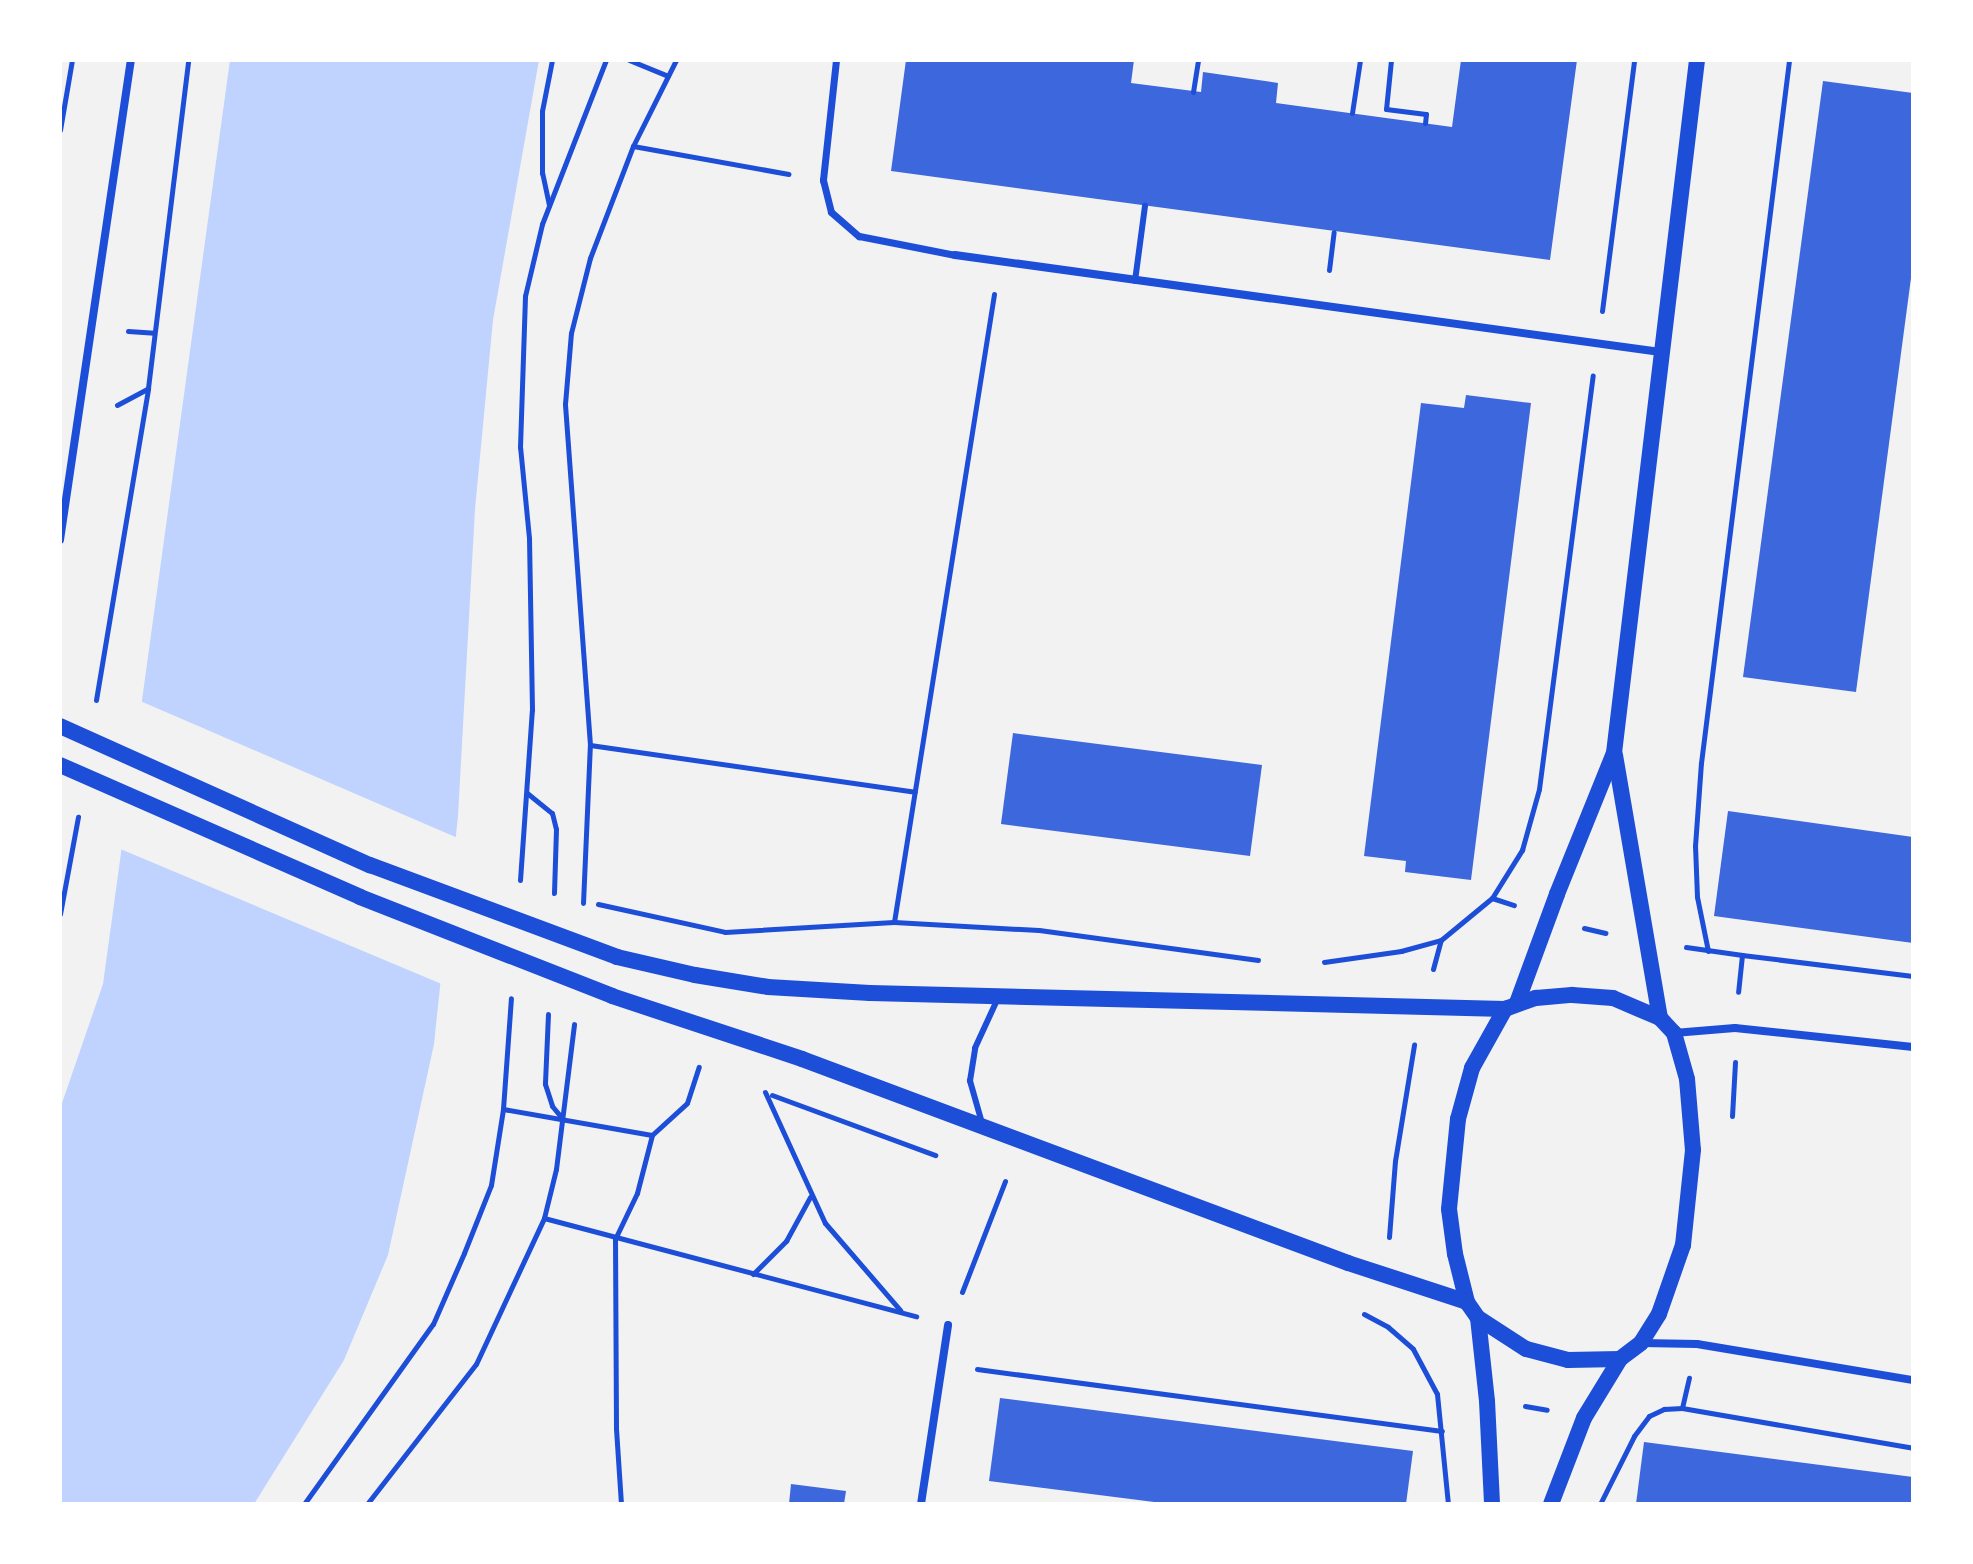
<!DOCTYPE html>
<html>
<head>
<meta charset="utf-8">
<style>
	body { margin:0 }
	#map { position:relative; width:1973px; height:1564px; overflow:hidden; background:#f2f2f2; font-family:Cabin,sans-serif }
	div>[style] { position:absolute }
	.water>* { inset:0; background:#bfd3fe }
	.pier>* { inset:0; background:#f2f2f2 }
	.building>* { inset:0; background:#3d67dc }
	.path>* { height:5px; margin:-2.5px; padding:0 2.5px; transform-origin:2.5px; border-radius:2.5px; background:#1d4ed8 }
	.service>* { height:6px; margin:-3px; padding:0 3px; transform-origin:3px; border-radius:3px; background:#1d4ed8 }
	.pedestrian>* { height:7px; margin:-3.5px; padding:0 3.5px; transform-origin:3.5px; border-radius:3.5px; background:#1d4ed8 }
	.minor>* { height:8px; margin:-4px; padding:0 4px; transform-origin:4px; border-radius:4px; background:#1d4ed8 }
	.secondary>* { height:16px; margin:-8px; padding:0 8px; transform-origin:8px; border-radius:8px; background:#1d4ed8 }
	span { translate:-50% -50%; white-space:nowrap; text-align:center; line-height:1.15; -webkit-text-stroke:8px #fff; paint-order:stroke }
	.frame { position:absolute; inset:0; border:62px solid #fff; pointer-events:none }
</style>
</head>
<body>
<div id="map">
	<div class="water">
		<i style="clip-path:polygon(230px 60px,539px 60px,493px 320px,475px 509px,458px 816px,434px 1044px,388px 1255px,344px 1360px,254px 1504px,60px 1504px,60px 1109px,103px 984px)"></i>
	</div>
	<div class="pier">
		<i style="clip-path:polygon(138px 700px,460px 839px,444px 985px,118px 848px)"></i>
	</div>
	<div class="building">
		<i style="clip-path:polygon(906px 60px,1134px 60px,1131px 83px,1201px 92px,1203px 72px,1278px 83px,1276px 103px,1452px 127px,1461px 60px,1577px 60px,1550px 260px,891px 171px)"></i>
		<i style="clip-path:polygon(1823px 81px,1913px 93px,1913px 263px,1856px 692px,1743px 677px)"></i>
		<i style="clip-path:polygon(1466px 395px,1531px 403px,1471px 880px,1405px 872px,1406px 861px,1364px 856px,1421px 403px,1464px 408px)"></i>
		<i style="clip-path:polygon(1013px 733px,1262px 765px,1250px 856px,1001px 824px)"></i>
		<i style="clip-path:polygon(1728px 811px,1913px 837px,1913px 943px,1714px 916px)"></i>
		<i style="clip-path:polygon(1000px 1398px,1413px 1451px,1406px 1504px,1170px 1504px,989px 1481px)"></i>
		<i style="clip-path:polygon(1644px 1442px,1913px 1477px,1913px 1504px,1636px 1504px)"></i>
		<i style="clip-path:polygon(791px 1484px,846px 1491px,844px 1504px,789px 1504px)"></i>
	</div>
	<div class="path">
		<i style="left:629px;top:60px;width:42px;rotate:22.3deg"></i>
		<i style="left:1391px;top:60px;width:49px;rotate:95.8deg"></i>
		<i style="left:1386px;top:109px;width:40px;rotate:7.1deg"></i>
		<i style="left:1426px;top:114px;width:9px;rotate:96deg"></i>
		<i style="left:1193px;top:92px;width:32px;rotate:-81deg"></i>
		<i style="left:1352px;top:113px;width:54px;rotate:-81.4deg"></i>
		<i style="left:60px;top:130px;width:71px;rotate:-80.3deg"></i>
		<i style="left:633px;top:146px;width:158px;rotate:10.2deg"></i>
		<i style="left:549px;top:205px;width:33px;rotate:-102deg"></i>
		<i style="left:542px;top:173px;width:62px;rotate:-90deg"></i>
		<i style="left:542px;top:111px;width:52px;rotate:-78.9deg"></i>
		<i style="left:1329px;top:270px;width:38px;rotate:-83deg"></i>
		<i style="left:1602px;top:311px;width:253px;rotate:-82.7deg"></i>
		<i style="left:128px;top:331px;width:26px;rotate:4deg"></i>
		<i style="left:117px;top:405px;width:34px;rotate:-28deg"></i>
		<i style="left:96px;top:700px;width:316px;rotate:-80.5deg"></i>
		<i style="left:148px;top:388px;width:330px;rotate:-83deg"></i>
		<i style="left:590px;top:745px;width:328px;rotate:8.2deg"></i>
		<i style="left:527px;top:793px;width:32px;rotate:39deg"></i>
		<i style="left:552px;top:813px;width:16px;rotate:76deg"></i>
		<i style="left:556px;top:829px;width:64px;rotate:91.8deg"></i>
		<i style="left:520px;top:880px;width:170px;rotate:-86deg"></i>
		<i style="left:532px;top:710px;width:172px;rotate:-91deg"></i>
		<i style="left:529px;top:538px;width:91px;rotate:-95.6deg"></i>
		<i style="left:520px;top:447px;width:151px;rotate:-88.1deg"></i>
		<i style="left:525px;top:296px;width:74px;rotate:-76.7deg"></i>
		<i style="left:542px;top:224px;width:176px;rotate:-68.7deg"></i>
		<i style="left:1492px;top:898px;width:23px;rotate:18deg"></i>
		<i style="left:583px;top:903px;width:158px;rotate:-87.5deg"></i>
		<i style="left:590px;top:745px;width:342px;rotate:-94.2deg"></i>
		<i style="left:565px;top:404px;width:71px;rotate:-85.2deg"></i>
		<i style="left:571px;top:333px;width:77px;rotate:-75.8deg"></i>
		<i style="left:590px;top:258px;width:120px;rotate:-69deg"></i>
		<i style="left:633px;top:146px;width:96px;rotate:-63.4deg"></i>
		<i style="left:598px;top:904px;width:130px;rotate:12.4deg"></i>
		<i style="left:725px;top:932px;width:169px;rotate:-3.4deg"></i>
		<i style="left:894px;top:922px;width:145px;rotate:3.2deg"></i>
		<i style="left:1039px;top:930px;width:221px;rotate:7.8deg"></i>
		<i style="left:60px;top:914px;width:99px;rotate:-79.5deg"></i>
		<i style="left:894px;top:922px;width:636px;rotate:-80.95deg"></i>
		<i style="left:1584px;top:928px;width:22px;rotate:13deg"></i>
		<i style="left:1686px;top:947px;width:57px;rotate:8.1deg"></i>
		<i style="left:1742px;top:955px;width:37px;rotate:96deg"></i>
		<i style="left:1708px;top:951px;width:55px;rotate:-101.5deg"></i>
		<i style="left:1697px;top:897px;width:51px;rotate:-92.2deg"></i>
		<i style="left:1695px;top:846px;width:83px;rotate:-85.9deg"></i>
		<i style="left:1701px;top:763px;width:708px;rotate:-82.86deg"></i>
		<i style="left:1742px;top:955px;width:172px;rotate:7deg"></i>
		<i style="left:1324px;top:962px;width:78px;rotate:-8.1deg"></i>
		<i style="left:1401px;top:951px;width:41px;rotate:-15.4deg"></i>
		<i style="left:1441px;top:940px;width:66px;rotate:-39.5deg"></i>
		<i style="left:1492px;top:898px;width:57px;rotate:-58deg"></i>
		<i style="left:1522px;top:850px;width:63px;rotate:-74.4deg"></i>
		<i style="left:1539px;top:789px;width:417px;rotate:-82.6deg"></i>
		<i style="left:1433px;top:969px;width:30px;rotate:-75deg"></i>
		<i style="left:548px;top:1014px;width:70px;rotate:92.5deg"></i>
		<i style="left:545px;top:1084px;width:23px;rotate:72deg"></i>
		<i style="left:552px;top:1106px;width:17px;rotate:50deg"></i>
		<i style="left:765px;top:1092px;width:144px;rotate:65.4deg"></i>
		<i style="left:825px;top:1223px;width:115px;rotate:49.2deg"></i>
		<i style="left:772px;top:1095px;width:174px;rotate:20.2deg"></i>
		<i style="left:503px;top:1109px;width:151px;rotate:9.9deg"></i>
		<i style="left:1732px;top:1116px;width:54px;rotate:-86.8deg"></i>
		<i style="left:544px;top:1218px;width:385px;rotate:14.8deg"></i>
		<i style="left:1389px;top:1237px;width:76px;rotate:-85.5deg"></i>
		<i style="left:1395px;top:1161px;width:118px;rotate:-80.7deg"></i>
		<i style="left:753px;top:1274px;width:47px;rotate:-45deg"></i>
		<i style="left:786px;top:1241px;width:50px;rotate:-61.4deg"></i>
		<i style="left:962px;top:1292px;width:119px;rotate:-68.8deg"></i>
		<i style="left:1364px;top:1314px;width:27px;rotate:28deg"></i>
		<i style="left:1388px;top:1327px;width:33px;rotate:41deg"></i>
		<i style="left:1413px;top:1349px;width:51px;rotate:61.9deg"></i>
		<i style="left:1437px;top:1394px;width:111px;rotate:84.3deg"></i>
		<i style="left:977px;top:1369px;width:469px;rotate:7.6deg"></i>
		<i style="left:1525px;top:1406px;width:22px;rotate:10deg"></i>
		<i style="left:1682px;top:1408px;width:234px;rotate:9.8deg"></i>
		<i style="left:304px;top:1504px;width:221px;rotate:-54.4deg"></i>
		<i style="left:433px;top:1324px;width:77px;rotate:-66.4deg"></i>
		<i style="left:464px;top:1253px;width:73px;rotate:-68.3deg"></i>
		<i style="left:491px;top:1185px;width:77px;rotate:-81deg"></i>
		<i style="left:503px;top:1109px;width:111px;rotate:-85.9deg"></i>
		<i style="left:367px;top:1504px;width:177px;rotate:-52.1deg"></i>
		<i style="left:476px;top:1364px;width:161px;rotate:-65deg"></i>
		<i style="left:544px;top:1218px;width:50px;rotate:-76.2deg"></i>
		<i style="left:556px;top:1169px;width:146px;rotate:-82.9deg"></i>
		<i style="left:621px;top:1504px;width:76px;rotate:-93.8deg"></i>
		<i style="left:616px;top:1428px;width:189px;rotate:-90.3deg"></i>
		<i style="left:615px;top:1239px;width:51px;rotate:-64.4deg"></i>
		<i style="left:637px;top:1193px;width:60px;rotate:-75.5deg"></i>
		<i style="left:652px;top:1135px;width:47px;rotate:-42.4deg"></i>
		<i style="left:687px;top:1103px;width:38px;rotate:-72deg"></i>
		<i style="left:1600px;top:1504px;width:76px;rotate:-63.4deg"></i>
		<i style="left:1634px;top:1436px;width:25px;rotate:-53deg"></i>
		<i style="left:1649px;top:1416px;width:17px;rotate:-25deg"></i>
		<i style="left:1664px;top:1409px;width:18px;rotate:-3deg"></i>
		<i style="left:1682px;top:1408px;width:31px;rotate:-77deg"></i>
	</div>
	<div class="service">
		<i style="left:1135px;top:281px;width:76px;rotate:-82.4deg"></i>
		<i style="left:982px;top:1123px;width:44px;rotate:-105.9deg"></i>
		<i style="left:970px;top:1081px;width:33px;rotate:-81deg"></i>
		<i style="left:975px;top:1048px;width:55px;rotate:-65.3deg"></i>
	</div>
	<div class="pedestrian">
		<i style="left:836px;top:60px;width:121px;rotate:96.2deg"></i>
		<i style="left:823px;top:180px;width:33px;rotate:76deg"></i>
		<i style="left:831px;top:212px;width:37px;rotate:41deg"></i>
		<i style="left:859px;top:236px;width:98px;rotate:11.2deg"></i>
	</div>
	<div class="minor">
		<i style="left:955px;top:255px;width:712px;rotate:7.83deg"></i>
		<i style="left:60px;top:540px;width:485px;rotate:-81.6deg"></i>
		<i style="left:1674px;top:1033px;width:61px;rotate:-4.7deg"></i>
		<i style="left:1735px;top:1028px;width:179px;rotate:6.1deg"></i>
		<i style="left:1642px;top:1343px;width:55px;rotate:1deg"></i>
		<i style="left:1697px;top:1344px;width:219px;rotate:9.5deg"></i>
		<i style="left:921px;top:1504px;width:181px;rotate:-81.4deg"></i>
	</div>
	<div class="secondary">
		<i style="left:60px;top:726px;width:340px;rotate:24.2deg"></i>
		<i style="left:370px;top:865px;width:264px;rotate:20.4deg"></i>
		<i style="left:617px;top:957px;width:80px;rotate:13deg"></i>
		<i style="left:695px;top:975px;width:74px;rotate:9.3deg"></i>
		<i style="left:768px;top:987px;width:102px;rotate:3.4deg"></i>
		<i style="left:870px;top:993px;width:635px;rotate:1.44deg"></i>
		<i style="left:1615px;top:755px;width:267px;rotate:80.3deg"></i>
		<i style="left:60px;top:765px;width:328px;rotate:23.7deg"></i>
		<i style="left:360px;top:897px;width:271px;rotate:21.4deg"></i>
		<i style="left:612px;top:996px;width:200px;rotate:18.3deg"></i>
		<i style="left:802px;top:1059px;width:583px;rotate:20.49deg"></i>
		<i style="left:1348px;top:1263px;width:125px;rotate:18.1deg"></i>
		<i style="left:1572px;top:995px;width:41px;rotate:4.2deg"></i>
		<i style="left:1613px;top:998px;width:51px;rotate:23.1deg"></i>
		<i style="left:1660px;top:1018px;width:21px;rotate:47deg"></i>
		<i style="left:1674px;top:1033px;width:48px;rotate:74.2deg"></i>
		<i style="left:1687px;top:1079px;width:71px;rotate:85.2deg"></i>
		<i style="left:1693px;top:1150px;width:96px;rotate:96deg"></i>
		<i style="left:1683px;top:1245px;width:73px;rotate:109.2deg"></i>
		<i style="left:1659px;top:1314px;width:34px;rotate:122deg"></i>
		<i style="left:1641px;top:1343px;width:26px;rotate:143deg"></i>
		<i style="left:1620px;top:1359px;width:52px;rotate:178.9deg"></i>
		<i style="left:1568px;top:1360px;width:43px;rotate:-165.3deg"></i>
		<i style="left:1526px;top:1349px;width:57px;rotate:-147.1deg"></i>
		<i style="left:1478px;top:1318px;width:19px;rotate:-125deg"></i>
		<i style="left:1467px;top:1302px;width:49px;rotate:-104deg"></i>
		<i style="left:1455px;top:1254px;width:45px;rotate:-97.6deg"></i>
		<i style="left:1449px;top:1209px;width:90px;rotate:-84.3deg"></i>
		<i style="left:1458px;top:1119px;width:53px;rotate:-74.6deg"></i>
		<i style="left:1472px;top:1068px;width:68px;rotate:-60.8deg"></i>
		<i style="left:1505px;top:1009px;width:33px;rotate:-20deg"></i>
		<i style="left:1536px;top:998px;width:36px;rotate:-5deg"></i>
		<i style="left:1517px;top:1003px;width:116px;rotate:-69.8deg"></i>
		<i style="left:1557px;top:894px;width:152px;rotate:-68deg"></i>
		<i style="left:1614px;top:753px;width:698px;rotate:-83.17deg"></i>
		<i style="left:1478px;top:1318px;width:83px;rotate:83.8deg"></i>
		<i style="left:1487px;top:1401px;width:103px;rotate:87.2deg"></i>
		<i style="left:1551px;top:1504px;width:92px;rotate:-69deg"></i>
		<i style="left:1584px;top:1418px;width:69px;rotate:-58.6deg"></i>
	</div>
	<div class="frame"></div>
</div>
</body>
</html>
